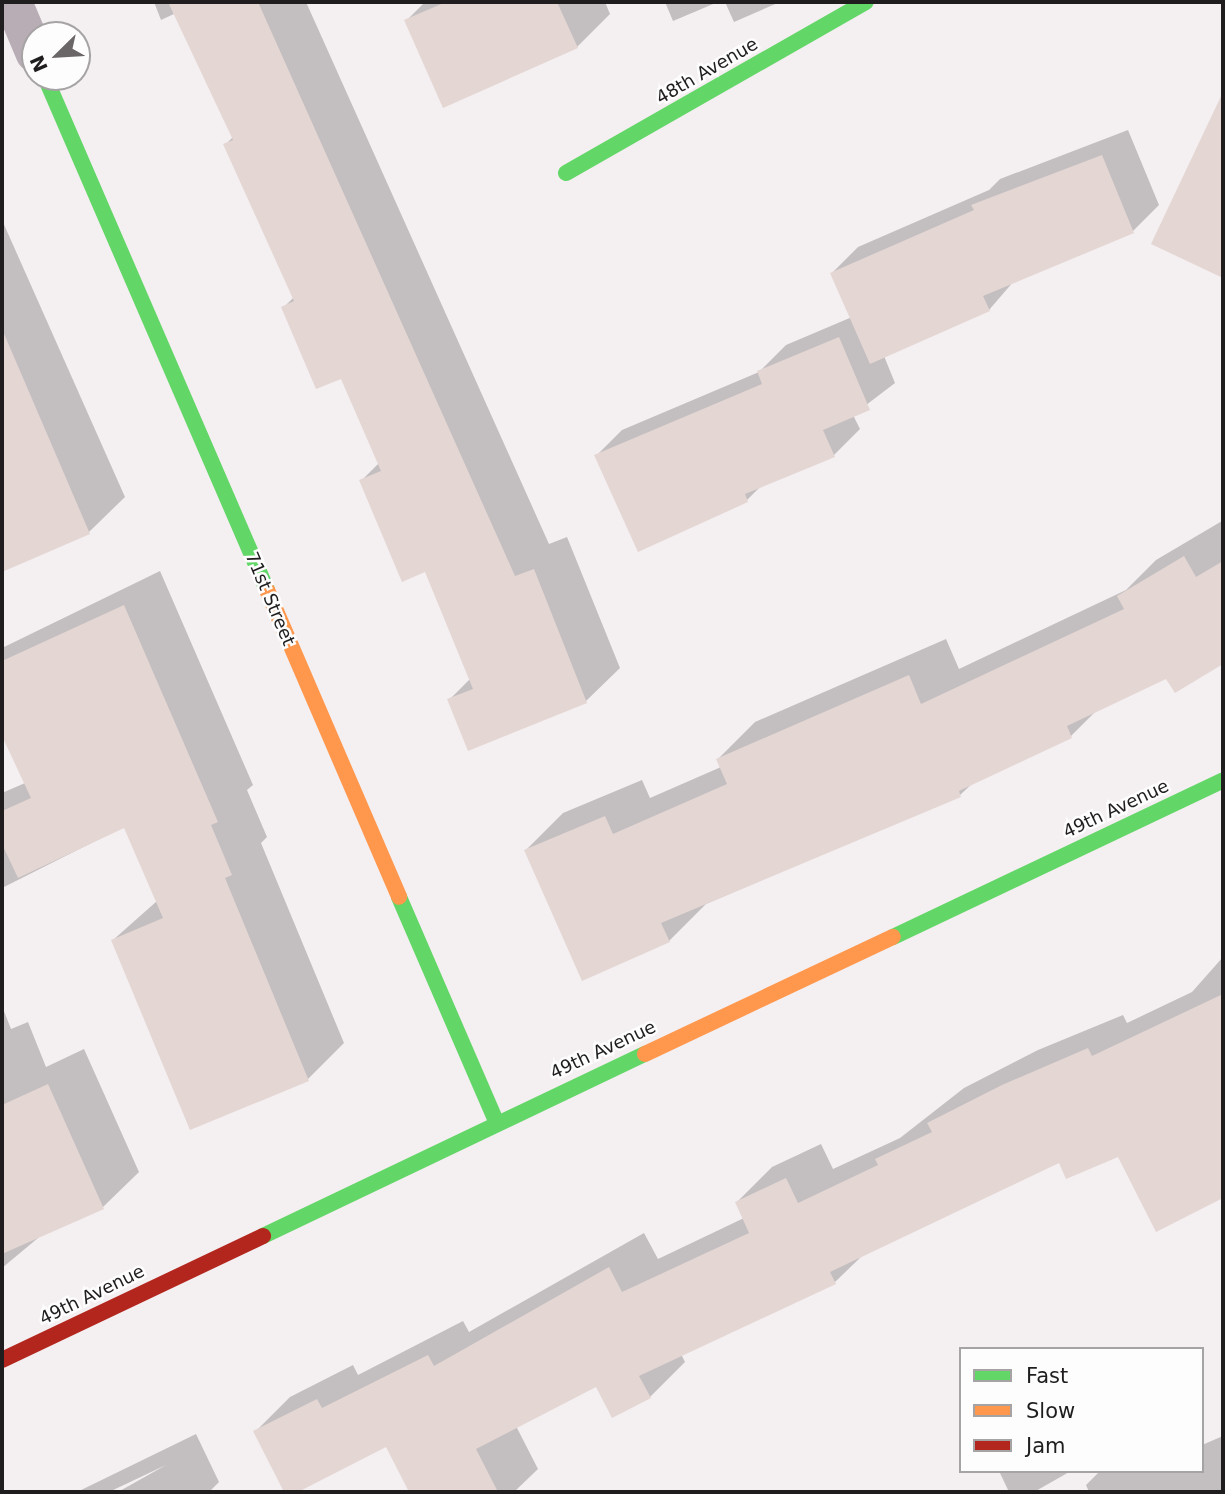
<!DOCTYPE html>
<html>
<head>
<meta charset="utf-8">
<style>
	body { margin:0 }
	#map { position:relative; width:1225px; height:1494px; overflow:hidden; background:#f4eff0; font-family:"DejaVu Sans",sans-serif }
	div>[style] { position:absolute }
	.shadow>* { inset:0; background:#0003 }
	.building>* { inset:0; background:#e4d6d3 }
	.street>* { height:38px; margin:-19px; padding:0 19px; transform-origin:19px; border-radius:19px; background:#b8adb4 }
	.fast>* { height:16px; margin:-8px; padding:0 8px; transform-origin:8px; border-radius:8px; background:#63d668 }
	.slow>* { height:16px; margin:-8px; padding:0 8px; transform-origin:8px; border-radius:8px; background:#ff974d }
	.jam>* { height:16px; margin:-8px; padding:0 8px; transform-origin:8px; border-radius:8px; background:#b3261e }
	span { translate:-50% -50%; white-space:nowrap; text-align:center; line-height:1.15; -webkit-text-stroke:5px #fefdfd; paint-order:stroke }
	.street-label { font-size:18px; color:#1f1d1d }
	.frame { position:absolute; inset:0; border:4px solid #1f1d1d; pointer-events:none }
	.legend { position:absolute; left:959px; top:1347px; width:245px; height:126px; box-sizing:border-box; background:#fefdfd; border:2px solid #a5a3a3; margin:0; padding:9px 12px; list-style:none; font-size:21px; color:#1f1d1d }
	.legend li { display:flex; align-items:center; gap:14px; height:35px }
	.legend b { width:35px; border:2px solid #a5a3a3 }
	.north { position:absolute; left:21px; top:21px; width:70px; height:70px; box-sizing:border-box; background:#fefdfd; border:2px solid #a5a3a3; border-radius:50%; rotate:246deg; font-size:19px; font-weight:700; line-height:28px; text-align:center; color:#1f1d1d }
	.north::after { content:''; display:block; margin:auto; width:24px; height:32px; background:#6a6667; clip-path:polygon(50% 0,100% 100%,50% 72%,0 100%) }
</style>
</head>
<body>
<div id="map">
	<div class="shadow">
		<i style="clip-path:polygon(154px 2px,306px 2px,549px 544px,567px 537px,620px 668px,586px 701px,469px 748px,449px 700px,470px 679px,426px 570px,361px 481px,379px 463px,342px 376px,283px 308px,294px 297px,225px 145px,233px 137px,176px 13px,161px 20px)"></i>
		<i style="clip-path:polygon(425px 2px,605px 2px,610px 14px,577px 47px,406px 21px)"></i>
		<i style="clip-path:polygon(665px 2px,718px 2px,673px 21px)"></i>
		<i style="clip-path:polygon(725px 2px,780px 2px,734px 22px)"></i>
		<i style="clip-path:polygon(1223px 125px,1223px 276px,1154px 243px,1197px 151px)"></i>
		<i style="clip-path:polygon(1128px 130px,1159px 205px,1133px 231px,1014px 281px,989px 310px,884px 356px,895px 383px,853px 415px,860px 429px,834px 455px,762px 485px,747px 500px,596px 456px,622px 430px,759px 372px,786px 345px,852px 317px,832px 273px,858px 247px,989px 190px,1000px 179px)"></i>
		<i style="clip-path:polygon(2px 220px,125px 497px,89px 532px,2px 570px)"></i>
		<i style="clip-path:polygon(1222px 521px,1223px 662px,1176px 691px,1167px 676px,1098px 709px,1071px 736px,974px 782px,960px 795px,706px 904px,669px 941px,526px 850px,563px 813px,642px 780px,650px 798px,721px 767px,718px 759px,755px 722px,946px 639px,959px 669px,1126px 590px,1156px 560px)"></i>
		<i style="clip-path:polygon(160px 571px,253px 785px,247px 790px,267px 837px,261px 843px,344px 1043px,308px 1079px,113px 940px,157px 901px,125px 826px,2px 888px,2px 793px,25px 783px,2px 731px,2px 648px)"></i>
		<i style="clip-path:polygon(1223px 957px,1223px 1192px,1215px 1200px,1119px 1155px,1059px 1160px,863px 1255px,835px 1282px,681px 1354px,685px 1362px,650px 1397px,597px 1385px,516px 1426px,538px 1469px,514px 1492px,410px 1492px,386px 1445px,286px 1492px,255px 1432px,290px 1397px,353px 1365px,358px 1375px,463px 1321px,469px 1332px,644px 1233px,658px 1259px,744px 1218px,737px 1202px,772px 1167px,821px 1144px,833px 1169px,900px 1138px,964px 1088px,1038px 1050px,1123px 1015px,1127px 1023px,1192px 992px)"></i>
		<i style="clip-path:polygon(2px 1006px,11px 1029px,28px 1022px,46px 1067px,84px 1049px,139px 1172px,103px 1207px,44px 1233px,2px 1268px)"></i>
		<i style="clip-path:polygon(196px 1434px,219px 1482px,209px 1492px,118px 1492px,166px 1465px,109px 1492px,77px 1492px)"></i>
		<i style="clip-path:polygon(1223px 1436px,1223px 1492px,1089px 1492px,1086px 1485px,1100px 1471px,1202px 1471px,1202px 1445px)"></i>
		<i style="clip-path:polygon(999px 1471px,1071px 1471px,1034px 1492px,1009px 1492px)"></i>
	</div>
	<div class="building">
		<i style="clip-path:polygon(168px 2px,258px 2px,515px 576px,534px 569px,587px 703px,468px 751px,447px 699px,473px 689px,425px 572px,402px 582px,359px 480px,381px 471px,341px 379px,316px 389px,281px 307px,294px 301px,223px 144px,233px 140px)"></i>
		<i style="clip-path:polygon(446px 2px,557px 2px,578px 48px,443px 108px,404px 20px)"></i>
		<i style="clip-path:polygon(1223px 92px,1223px 278px,1151px 244px)"></i>
		<i style="clip-path:polygon(1102px 155px,1134px 233px,983px 296px,990px 311px,870px 364px,830px 273px,974px 210px,971px 205px)"></i>
		<i style="clip-path:polygon(2px 329px,90px 534px,2px 572px)"></i>
		<i style="clip-path:polygon(839px 337px,870px 410px,823px 430px,835px 457px,745px 494px,748px 502px,638px 552px,594px 455px,762px 384px,757px 371px)"></i>
		<i style="clip-path:polygon(1184px 556px,1196px 577px,1223px 561px,1223px 664px,1175px 693px,1166px 679px,1067px 726px,1072px 738px,959px 791px,961px 797px,661px 923px,670px 942px,582px 981px,524px 850px,605px 816px,613px 834px,727px 784px,716px 759px,909px 675px,921px 704px,1124px 609px,1117px 596px)"></i>
		<i style="clip-path:polygon(124px 605px,218px 822px,211px 825px,232px 875px,225px 878px,309px 1081px,190px 1130px,111px 940px,163px 918px,124px 828px,18px 878px,2px 844px,2px 811px,31px 798px,2px 736px,2px 661px)"></i>
		<i style="clip-path:polygon(1223px 994px,1223px 1198px,1156px 1232px,1118px 1157px,1066px 1179px,1059px 1163px,830px 1272px,836px 1284px,639px 1376px,651px 1398px,612px 1418px,596px 1387px,476px 1449px,498px 1492px,409px 1492px,386px 1447px,298px 1492px,284px 1492px,253px 1431px,317px 1399px,322px 1408px,428px 1355px,434px 1366px,609px 1267px,622px 1292px,749px 1233px,735px 1202px,786px 1178px,798px 1203px,878px 1165px,875px 1159px,932px 1132px,927px 1123px,1002px 1085px,1088px 1048px,1092px 1056px)"></i>
		<i style="clip-path:polygon(48px 1084px,104px 1209px,2px 1254px,2px 1105px)"></i>
	</div>
	<div class="street">
		<i style="left:13px;top:2px;width:56px;rotate:67.1deg"></i>
	</div>
	<div class="fast">
		<i style="left:45px;top:77px;width:559px;rotate:66.6deg"></i>
		<i style="left:566px;top:173px;width:345px;rotate:-29.7deg"></i>
		<i style="left:399px;top:897px;width:244px;rotate:66.6deg"></i>
		<i style="left:893px;top:937px;width:365px;rotate:-25.4deg"></i>
		<i style="left:263px;top:1236px;width:423px;rotate:-25.5deg"></i>
	</div>
	<div class="slow">
		<i style="left:267px;top:590px;width:334px;rotate:66.7deg"></i>
		<i style="left:645px;top:1054px;width:274px;rotate:-25.3deg"></i>
	</div>
	<div class="jam">
		<i style="left:2px;top:1360px;width:289px;rotate:-25.4deg"></i>
	</div>
	<div class="street-label">
		<span style="left:707px;top:71px;rotate:-30deg">48th Avenue</span>
		<span style="left:270px;top:599px;rotate:67deg">71st Street</span>
		<span style="left:1116px;top:809px;rotate:-25deg">49th Avenue</span>
		<span style="left:603px;top:1050px;rotate:-25deg">49th Avenue</span>
		<span style="left:92px;top:1295px;rotate:-26deg">49th Avenue</span>
	</div>
	<div class="frame"></div>
	<ul class="legend">
	<li><b style="height:9px;background:#63d668"></b>Fast</li>
	<li><b style="height:9px;background:#ff974d"></b>Slow</li>
	<li><b style="height:9px;background:#b3261e"></b>Jam</li>
	</ul>
	<div class="north">N</div>
</div>
</body>
</html>
